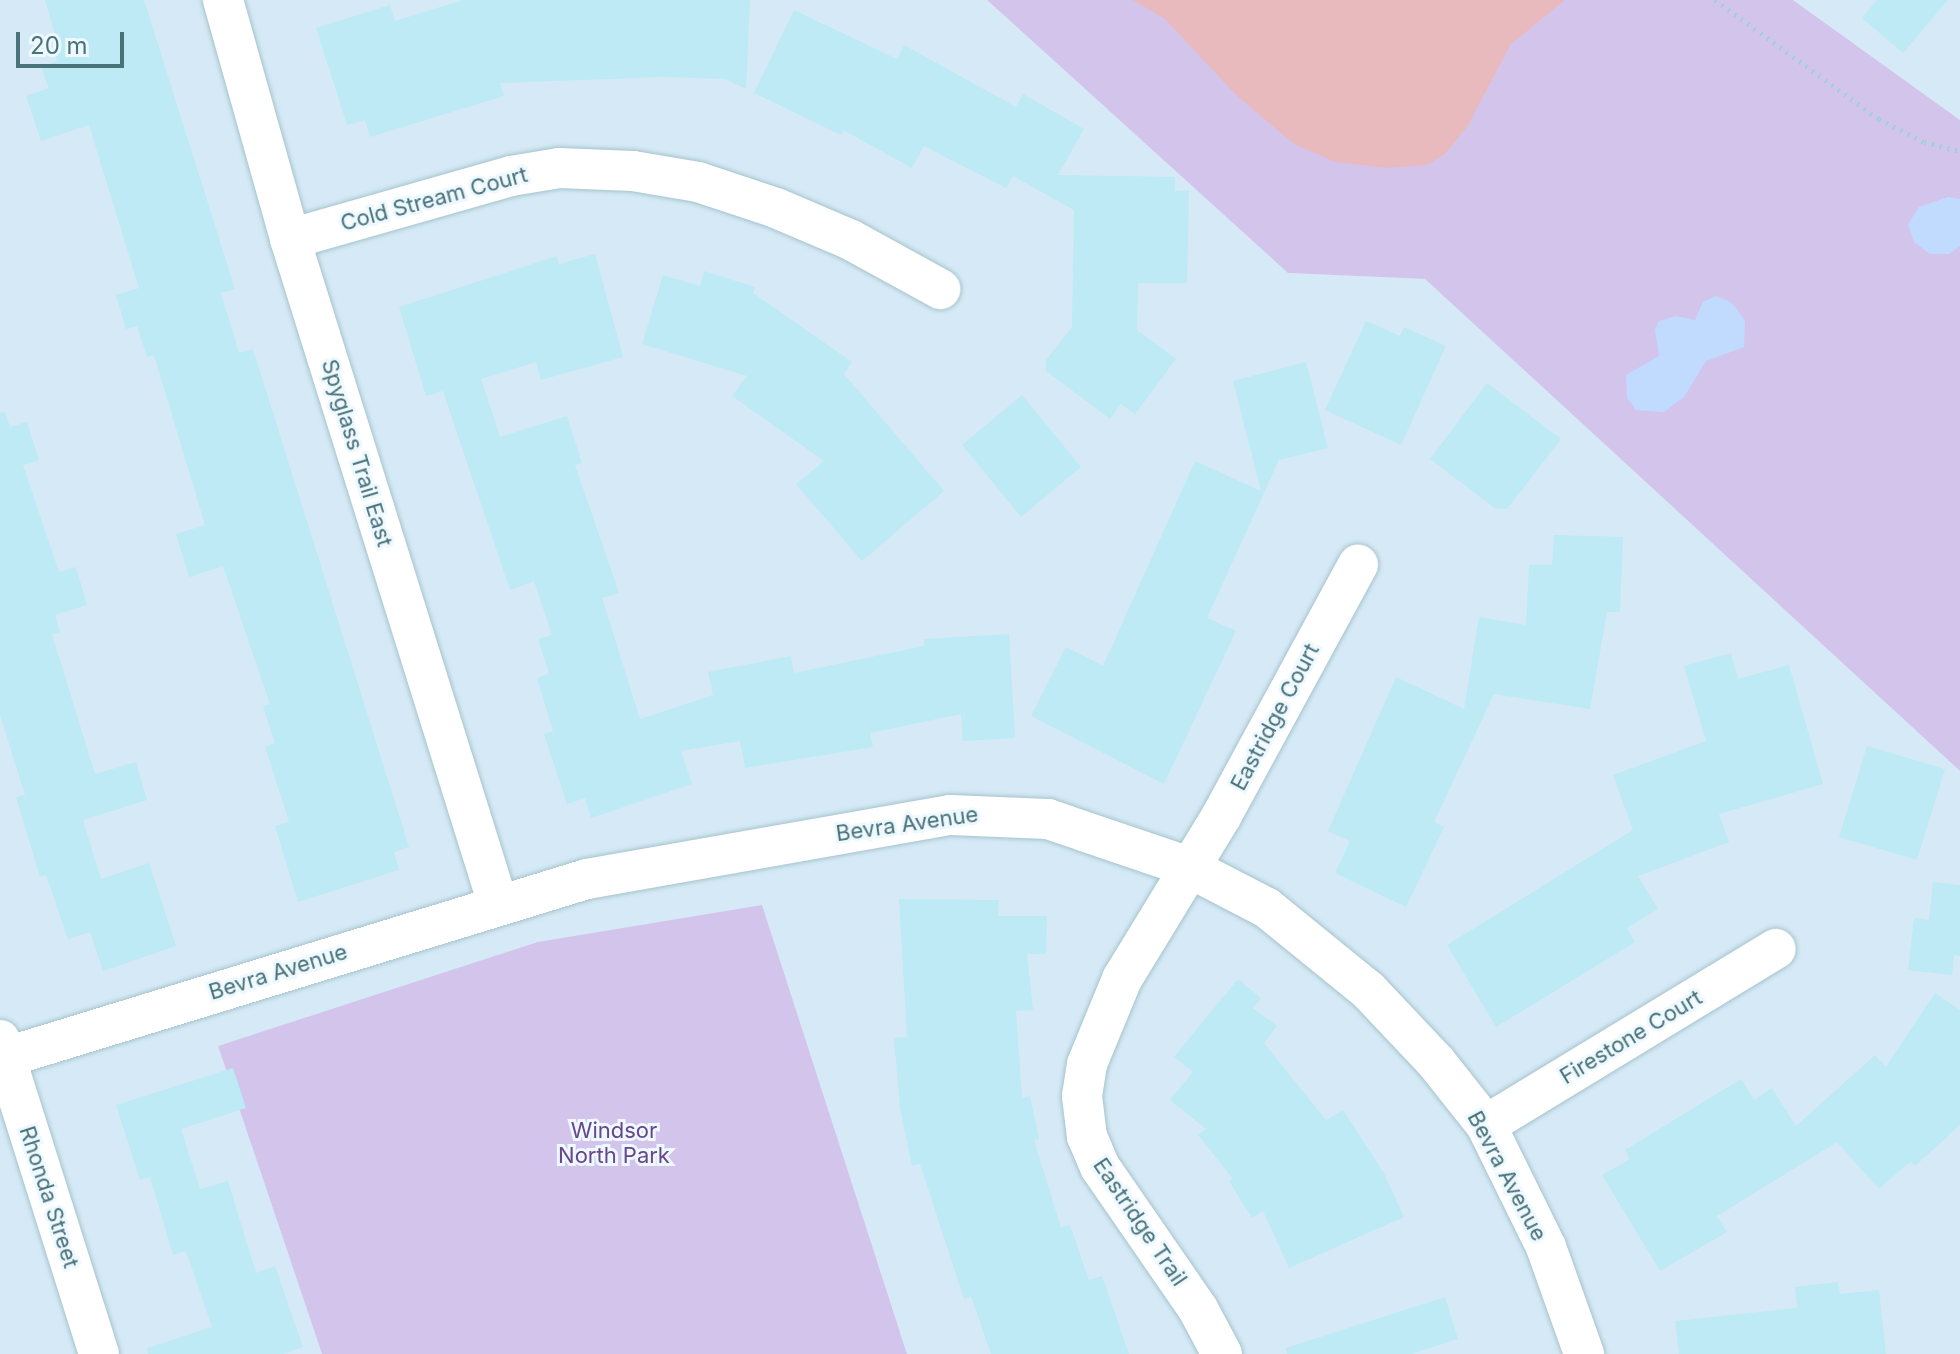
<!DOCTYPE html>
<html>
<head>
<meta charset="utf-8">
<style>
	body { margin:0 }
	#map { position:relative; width:1960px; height:1354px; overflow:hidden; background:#e7f4fd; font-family:Inter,sans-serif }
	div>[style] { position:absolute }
	.residential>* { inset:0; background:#d5eaf6 }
	.green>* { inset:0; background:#d3c4ec }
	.sand>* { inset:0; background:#c0dbfe }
	.water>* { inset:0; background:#e9babd }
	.building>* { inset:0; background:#bdeaf4 }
	.path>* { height:5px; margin-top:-2.5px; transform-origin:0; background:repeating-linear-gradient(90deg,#a0d0da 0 2px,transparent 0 8px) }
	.roads { filter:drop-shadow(0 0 2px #a6c3cc) drop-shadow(0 0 2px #a6c3cc) }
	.minor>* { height:40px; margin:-20px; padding:0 20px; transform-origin:20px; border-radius:20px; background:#fff }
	span { translate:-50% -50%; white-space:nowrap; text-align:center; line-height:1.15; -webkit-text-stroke:6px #eef8ff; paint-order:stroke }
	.street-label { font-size:22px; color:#497279 }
	.park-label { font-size:22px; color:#68468c }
	.scale { position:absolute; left:16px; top:32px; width:108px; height:36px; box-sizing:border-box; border:4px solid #497279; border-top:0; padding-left:10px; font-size:24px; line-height:28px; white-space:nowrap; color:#497279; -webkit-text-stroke:6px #eef8ff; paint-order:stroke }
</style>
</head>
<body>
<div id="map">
	<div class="residential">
		<i style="clip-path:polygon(0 0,987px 0,1288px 273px,1425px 279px,1960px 771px,1960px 1354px,907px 1354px,761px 905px,218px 1046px,322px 1354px,0 1354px)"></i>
		<i style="clip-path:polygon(1793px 0,1960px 0,1960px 120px)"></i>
	</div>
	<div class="green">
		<i style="clip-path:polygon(987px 0,1793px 0,1960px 120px,1960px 771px,1425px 279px,1288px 273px)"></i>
		<i style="clip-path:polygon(762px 905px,907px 1354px,322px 1354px,218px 1046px,538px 942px)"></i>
	</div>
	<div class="sand">
		<i style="clip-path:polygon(1948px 197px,1960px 199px,1960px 246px,1949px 254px,1930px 254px,1914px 242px,1908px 224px,1919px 207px)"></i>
		<i style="clip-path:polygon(1716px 296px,1731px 302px,1745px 320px,1744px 347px,1706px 361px,1684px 397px,1664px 412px,1636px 410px,1627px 398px,1626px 375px,1659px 356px,1655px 330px,1659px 321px,1676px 316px,1695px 320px,1703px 302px)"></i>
	</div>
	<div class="water">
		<i style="clip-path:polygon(1133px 0,1565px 0,1511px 44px,1467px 127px,1445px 154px,1427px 165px,1386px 168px,1335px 162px,1294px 144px,1236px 95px,1165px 19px)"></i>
	</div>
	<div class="building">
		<i style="clip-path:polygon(45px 0,144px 0,235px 289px,221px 293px,239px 353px,253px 349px,409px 847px,394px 852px,399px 870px,298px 902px,275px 826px,289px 822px,265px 747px,275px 743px,263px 706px,270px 704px,223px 566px,189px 577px,176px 534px,205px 525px,154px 355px,147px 357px,137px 326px,126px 329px,116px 295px,139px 288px,89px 125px,41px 141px,26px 96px,49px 88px,41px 67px,57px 61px,55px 53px,60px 52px)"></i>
		<i style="clip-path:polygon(463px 0,750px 0,746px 89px,725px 79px,662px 77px,500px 83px,504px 96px,370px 137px,365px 120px,347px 125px,316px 28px,390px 5px,395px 21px)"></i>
		<i style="clip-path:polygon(1877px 0,1948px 0,1903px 53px,1862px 18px)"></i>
		<i style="clip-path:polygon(794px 10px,897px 59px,904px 45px,1016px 107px,1023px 94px,1084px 129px,1058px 175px,1175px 177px,1175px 191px,1189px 190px,1187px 283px,1138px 283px,1137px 330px,1176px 359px,1135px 414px,1121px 404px,1110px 419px,1046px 371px,1046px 360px,1072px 327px,1074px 210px,1013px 176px,1006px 188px,924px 146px,912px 168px,843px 130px,841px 135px,754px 93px)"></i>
		<i style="clip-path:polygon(595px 254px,623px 357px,541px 380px,536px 362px,481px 379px,500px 437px,567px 416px,582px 463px,575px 465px,619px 593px,602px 598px,640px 719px,713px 695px,708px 672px,791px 656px,794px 673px,924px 646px,924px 639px,1009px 634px,1015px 738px,963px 741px,961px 714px,870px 733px,873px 747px,745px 768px,740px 741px,681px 751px,692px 784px,591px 818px,585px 798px,567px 804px,544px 734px,553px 731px,537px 678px,549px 674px,538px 639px,552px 635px,534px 581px,510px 590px,443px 391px,426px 396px,399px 307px,557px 256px,559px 264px)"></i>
		<i style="clip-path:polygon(704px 271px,755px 287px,753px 293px,852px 362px,844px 374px,944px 491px,862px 561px,796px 484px,824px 461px,732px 396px,747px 376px,642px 344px,663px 275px,700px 286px)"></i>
		<i style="clip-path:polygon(1366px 321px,1400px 336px,1404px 327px,1446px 346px,1401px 445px,1325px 410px)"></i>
		<i style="clip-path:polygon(1306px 362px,1328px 448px,1279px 460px,1207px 618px,1236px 631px,1164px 784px,1031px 716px,1066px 647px,1103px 666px,1195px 461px,1261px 491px,1233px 381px)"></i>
		<i style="clip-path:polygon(1487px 383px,1561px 439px,1507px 509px,1496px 509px,1430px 459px)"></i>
		<i style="clip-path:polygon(1022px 395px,1081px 467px,1021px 517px,962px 445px)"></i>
		<i style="clip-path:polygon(5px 412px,10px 427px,27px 422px,39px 460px,23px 465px,59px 572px,76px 567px,87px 605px,55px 615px,60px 632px,52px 634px,95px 774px,136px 762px,147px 800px,83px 820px,101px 879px,149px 863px,176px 946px,103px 971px,90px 932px,68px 939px,46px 875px,40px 877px,16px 797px,25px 795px,0 715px,0 413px)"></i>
		<i style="clip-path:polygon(1554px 535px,1623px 537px,1620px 612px,1607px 612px,1590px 709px,1494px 694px,1434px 822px,1444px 827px,1406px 907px,1335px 873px,1350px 841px,1328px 831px,1396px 677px,1464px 709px,1479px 617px,1526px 625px,1529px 565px,1552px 565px)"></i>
		<i style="clip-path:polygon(1731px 653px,1738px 679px,1789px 665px,1823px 784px,1719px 814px,1729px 842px,1638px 876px,1658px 909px,1627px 928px,1635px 942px,1496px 1027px,1447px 945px,1633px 830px,1613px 775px,1706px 741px,1684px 666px)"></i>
		<i style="clip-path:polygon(1867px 746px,1945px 769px,1917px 860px,1839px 837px)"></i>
		<i style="clip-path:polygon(1933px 882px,1960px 885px,1960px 956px,1954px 955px,1952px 975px,1908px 970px,1914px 918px,1929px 920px)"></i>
		<i style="clip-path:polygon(899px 899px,999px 900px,998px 916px,1047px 916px,1046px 954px,1027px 954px,1033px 1010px,1016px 1011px,1022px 1098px,1030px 1096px,1039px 1139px,1034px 1140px,1061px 1228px,1070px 1225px,1089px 1280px,1102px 1276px,1129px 1354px,991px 1354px,971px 1296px,964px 1299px,920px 1164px,912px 1166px,900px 1108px,894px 1038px,907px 1037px)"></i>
		<i style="clip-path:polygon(1238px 979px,1261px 998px,1253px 1008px,1277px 1026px,1264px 1043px,1326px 1120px,1343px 1110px,1384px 1173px,1404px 1217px,1289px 1268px,1263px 1211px,1252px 1218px,1229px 1181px,1233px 1179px,1198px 1135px,1206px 1129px,1170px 1100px,1193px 1072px,1174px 1057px)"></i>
		<i style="clip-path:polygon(1935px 993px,1960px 1010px,1960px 1125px,1915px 1166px,1911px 1161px,1879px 1189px,1837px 1142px,1717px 1216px,1727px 1232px,1660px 1271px,1602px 1175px,1630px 1159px,1625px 1150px,1741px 1079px,1754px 1100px,1772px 1088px,1796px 1126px,1875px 1055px,1886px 1067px)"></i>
		<i style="clip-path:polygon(233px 1068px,246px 1108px,181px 1129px,200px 1189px,228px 1181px,256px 1273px,275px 1266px,303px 1347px,283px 1354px,148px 1354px,147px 1348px,212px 1327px,186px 1251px,173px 1255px,150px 1177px,140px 1180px,116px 1105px)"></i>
		<i style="clip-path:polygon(1838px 1282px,1840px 1294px,1879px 1290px,1886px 1354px,1679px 1354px,1675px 1321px,1797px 1308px,1795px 1287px)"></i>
		<i style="clip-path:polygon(1445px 1297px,1458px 1339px,1411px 1354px,1287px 1354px,1286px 1348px)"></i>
	</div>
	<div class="path">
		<i style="left:1715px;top:0;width:203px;rotate:36deg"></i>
		<i style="left:1879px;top:119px;width:51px;rotate:27.1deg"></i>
		<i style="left:1924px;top:142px;width:37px;rotate:14deg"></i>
	</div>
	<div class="roads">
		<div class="minor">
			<i style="left:223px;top:0;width:248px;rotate:74.3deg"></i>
			<i style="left:290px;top:239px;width:697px;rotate:72.63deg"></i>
			<i style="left:290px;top:239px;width:230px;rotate:-15.9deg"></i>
			<i style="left:511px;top:176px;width:49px;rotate:-9.5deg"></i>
			<i style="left:559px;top:168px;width:74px;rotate:2.3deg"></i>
			<i style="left:633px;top:171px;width:66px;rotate:9.6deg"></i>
			<i style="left:698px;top:182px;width:82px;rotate:18.4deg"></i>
			<i style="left:776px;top:208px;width:82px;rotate:23.1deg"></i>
			<i style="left:851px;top:240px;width:102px;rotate:28.8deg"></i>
			<i style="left:0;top:1040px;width:329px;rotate:72.5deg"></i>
			<i style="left:0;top:1059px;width:614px;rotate:-17.05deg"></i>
			<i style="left:587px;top:879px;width:369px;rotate:-10deg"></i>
			<i style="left:950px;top:815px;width:98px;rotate:2.3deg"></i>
			<i style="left:1048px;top:819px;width:146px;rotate:18.8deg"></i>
			<i style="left:1186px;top:866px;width:91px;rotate:27.4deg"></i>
			<i style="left:1267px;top:908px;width:130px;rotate:39.1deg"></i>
			<i style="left:1368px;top:990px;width:99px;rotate:46.6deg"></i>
			<i style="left:1436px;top:1062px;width:80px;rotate:51.6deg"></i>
			<i style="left:1486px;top:1125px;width:136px;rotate:63.8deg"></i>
			<i style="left:1546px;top:1247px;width:114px;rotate:70.4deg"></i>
			<i style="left:1486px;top:1125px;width:339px;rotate:-31.3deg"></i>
			<i style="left:1222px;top:1354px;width:51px;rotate:-118.1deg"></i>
			<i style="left:1198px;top:1309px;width:173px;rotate:-124.6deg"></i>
			<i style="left:1100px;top:1167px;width:33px;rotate:-113deg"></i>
			<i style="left:1087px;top:1137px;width:41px;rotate:-97deg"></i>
			<i style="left:1082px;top:1096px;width:32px;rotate:-81deg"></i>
			<i style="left:1087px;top:1064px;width:92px;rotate:-67.6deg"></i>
			<i style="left:1122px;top:979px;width:192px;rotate:-58.6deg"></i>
			<i style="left:1222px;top:815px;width:285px;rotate:-61.5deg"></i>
		</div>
	</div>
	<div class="street-label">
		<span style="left:434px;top:199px;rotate:-15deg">Cold Stream Court</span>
		<span style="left:357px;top:453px;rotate:73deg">Spyglass Trail East</span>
		<span style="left:1275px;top:717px;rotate:-62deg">Eastridge Court</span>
		<span style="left:907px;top:824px;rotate:-8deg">Bevra Avenue</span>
		<span style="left:278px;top:972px;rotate:-17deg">Bevra Avenue</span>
		<span style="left:1631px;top:1037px;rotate:-31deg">Firestone Court</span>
		<span style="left:1507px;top:1176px;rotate:62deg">Bevra Avenue</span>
		<span style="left:49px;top:1197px;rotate:72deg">Rhonda Street</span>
		<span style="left:1140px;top:1222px;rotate:56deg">Eastridge Trail</span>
	</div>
	<div class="park-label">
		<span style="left:614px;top:1143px">Windsor<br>North Park</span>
	</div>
	<div class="scale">20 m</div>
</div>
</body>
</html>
